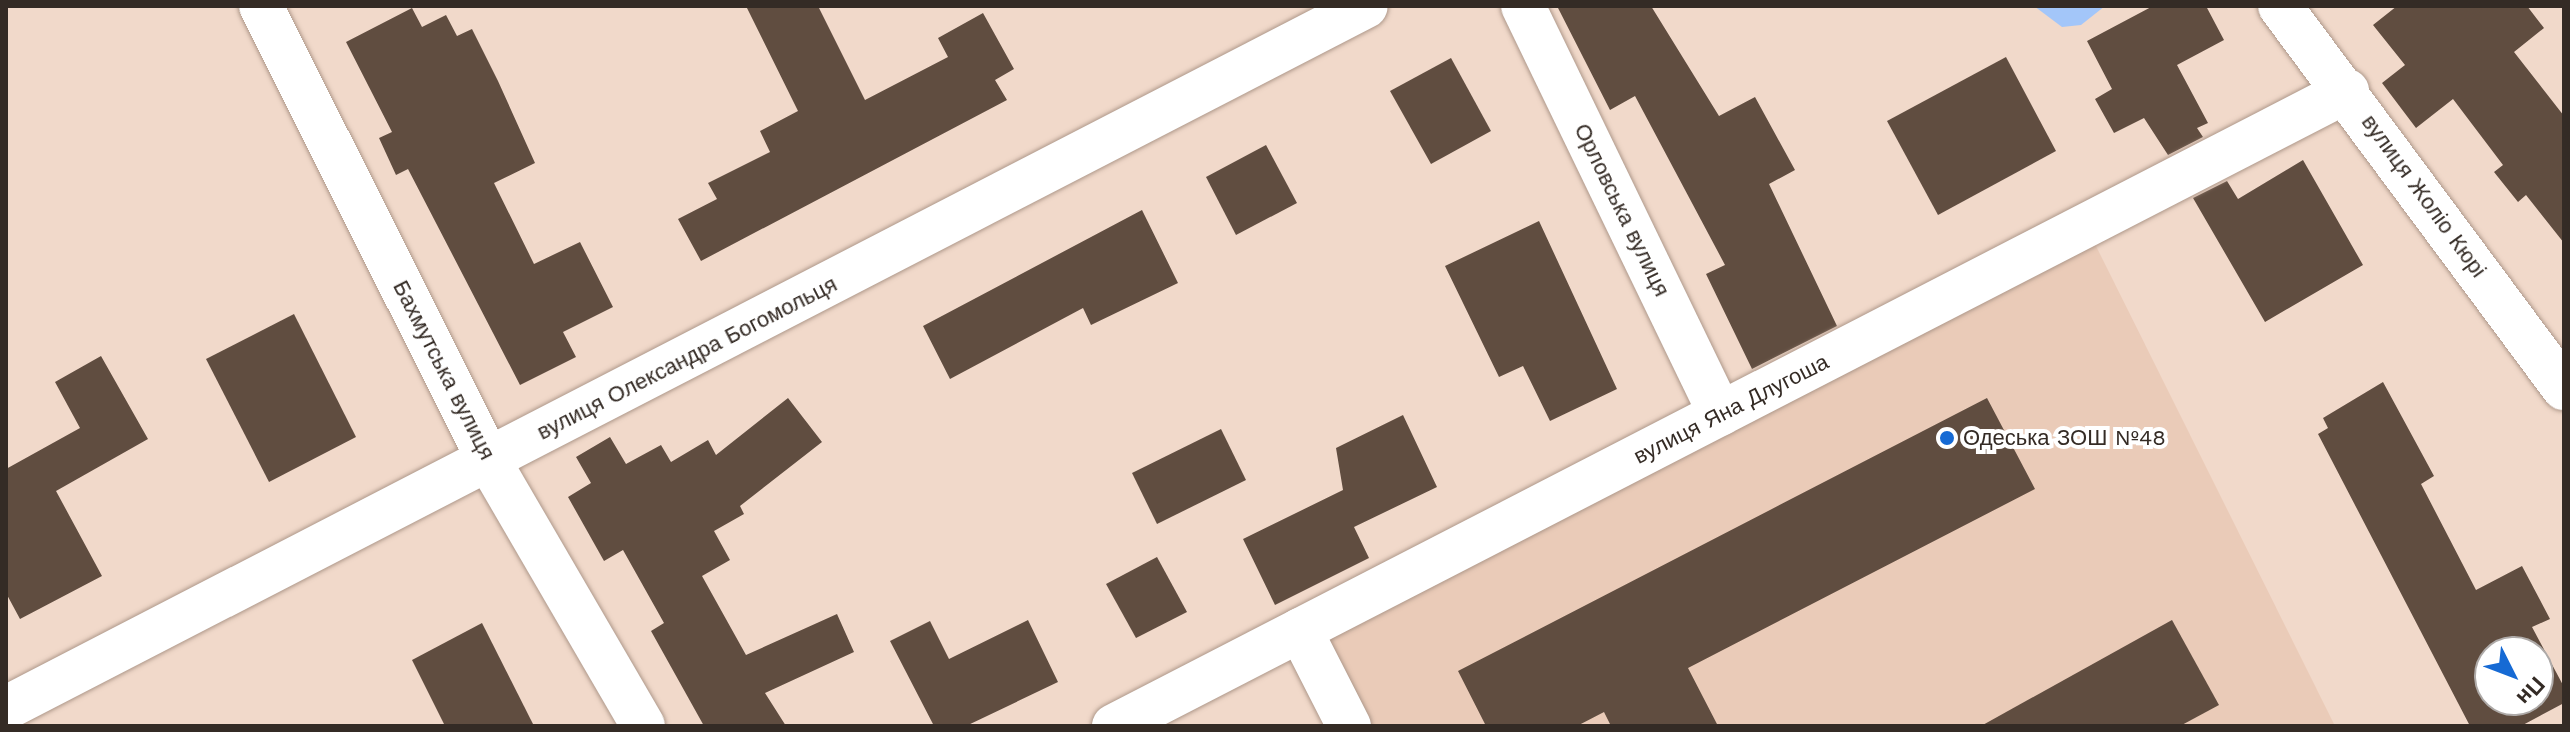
<!DOCTYPE html>
<html>
<head>
<meta charset="utf-8">
<style>
	body { margin:0 }
	#map { position:relative; width:2570px; height:732px; overflow:hidden; background:#f1d9ca; font-family:"Work Sans",sans-serif }
	div>[style] { position:absolute }
	.built>* { inset:0; background:#eacbb8 }
	.water>* { inset:0; background:#a3c6f9 }
	.building>* { inset:0; background:#604d40 }
	.roads { filter:drop-shadow(0 0 2px #ae988a) drop-shadow(0 0 2px #ae988a) }
	.minor>* { height:44px; margin:-22px; padding:0 22px; transform-origin:22px; border-radius:22px; background:#fff }
	.dots>* { width:22px; height:22px; translate:-50% -50%; box-sizing:border-box; border:4px solid #fff; border-radius:50% }
	span { translate:-50% -50%; white-space:nowrap; text-align:center; line-height:1.15; -webkit-text-stroke:8px #fff; paint-order:stroke }
	.street-label { font-size:22px; color:#342b25 }
	.poi-label { font-size:22px; color:#342b25 }
	.left { translate:0 -50%; text-align:left }
	.frame { position:absolute; inset:0; border:8px solid #342b25; pointer-events:none }
	.north { position:absolute; left:2474px; top:636px; width:80px; height:80px; box-sizing:border-box; background:#fff; border:2px solid #aeaaa8; border-radius:50%; rotate:132deg; font-size:22px; font-weight:700; line-height:32px; text-align:center; color:#342b25 }
	.north::after { content:''; display:block; margin:auto; width:28px; height:36px; background:#166ad4; clip-path:polygon(50% 0,100% 100%,50% 72%,0 100%) }
</style>
</head>
<body>
<div id="map">
	<div class="built">
		<i style="clip-path:polygon(2093px 240px,2335px 726px,1355px 726px,1310px 636px)"></i>
	</div>
	<div class="water">
		<i style="clip-path:polygon(2034px 6px,2105px 6px,2081px 25px,2062px 27px)"></i>
	</div>
	<div class="building">
		<i style="clip-path:polygon(746px 6px,818px 6px,865px 100px,948px 57px,938px 38px,983px 13px,1014px 69px,995px 80px,1007px 100px,701px 261px,678px 219px,717px 199px,708px 183px,770px 152px,760px 131px,798px 111px)"></i>
		<i style="clip-path:polygon(1557px 6px,1651px 6px,1719px 116px,1755px 97px,1795px 170px,1769px 184px,1837px 326px,1752px 369px,1706px 274px,1725px 265px,1635px 96px,1610px 110px)"></i>
		<i style="clip-path:polygon(2153px 6px,2206px 6px,2224px 40px,2177px 65px,2208px 123px,2197px 128px,2203px 137px,2168px 155px,2144px 118px,2114px 133px,2095px 99px,2112px 89px,2087px 41px)"></i>
		<i style="clip-path:polygon(2397px 6px,2527px 6px,2544px 28px,2514px 52px,2564px 116px,2564px 243px,2526px 195px,2518px 202px,2494px 172px,2503px 165px,2453px 99px,2416px 128px,2382px 83px,2405px 65px,2373px 25px)"></i>
		<i style="clip-path:polygon(412px 8px,422px 27px,446px 15px,457px 36px,472px 29px,498px 81px,535px 163px,494px 183px,534px 264px,580px 242px,613px 307px,563px 332px,576px 357px,520px 385px,408px 169px,396px 175px,379px 138px,392px 132px,346px 42px)"></i>
		<i style="clip-path:polygon(2006px 57px,2056px 151px,1938px 215px,1887px 121px)"></i>
		<i style="clip-path:polygon(1451px 58px,1491px 131px,1431px 164px,1390px 91px)"></i>
		<i style="clip-path:polygon(1266px 145px,1297px 203px,1236px 235px,1206px 177px)"></i>
		<i style="clip-path:polygon(2303px 160px,2363px 265px,2265px 322px,2193px 198px,2227px 181px,2238px 199px)"></i>
		<i style="clip-path:polygon(1142px 210px,1178px 283px,1091px 325px,1083px 308px,950px 379px,923px 326px)"></i>
		<i style="clip-path:polygon(1539px 221px,1617px 389px,1550px 421px,1523px 366px,1499px 377px,1445px 266px)"></i>
		<i style="clip-path:polygon(294px 314px,356px 437px,269px 482px,206px 359px)"></i>
		<i style="clip-path:polygon(101px 356px,148px 439px,56px 491px,102px 576px,20px 619px,6px 593px,6px 469px,80px 428px,55px 382px)"></i>
		<i style="clip-path:polygon(evenodd,2383px 382px,2434px 476px,2421px 484px,2476px 590px,2522px 566px,2550px 619px,2532px 627px,2564px 687px,2564px 703px,2521px 726px,2470px 726px,2318px 434px,2328px 428px,2323px 418px,2383px 382px,2490px 652px,2538px 652px,2538px 700px,2490px 700px,2490px 652px)"></i>
		<i style="clip-path:polygon(788px 398px,822px 442px,740px 506px,744px 514px,714px 531px,730px 560px,702px 576px,746px 655px,837px 614px,854px 652px,765px 693px,786px 726px,704px 726px,651px 631px,664px 623px,623px 550px,604px 561px,568px 497px,591px 483px,576px 457px,610px 437px,626px 464px,661px 445px,671px 462px,708px 440px,716px 455px)"></i>
		<i style="clip-path:polygon(1987px 398px,2035px 489px,1688px 668px,1718px 726px,1611px 726px,1604px 712px,1577px 726px,1486px 726px,1458px 671px)"></i>
		<i style="clip-path:polygon(1403px 415px,1437px 487px,1354px 527px,1369px 558px,1275px 605px,1243px 539px,1343px 490px,1336px 448px)"></i>
		<i style="clip-path:polygon(1221px 429px,1246px 480px,1157px 524px,1132px 473px)"></i>
		<i style="clip-path:polygon(1157px 557px,1187px 612px,1136px 638px,1106px 584px)"></i>
		<i style="clip-path:polygon(1028px 620px,1058px 682px,966px 726px,934px 726px,890px 641px,930px 621px,949px 659px)"></i>
		<i style="clip-path:polygon(2172px 620px,2219px 705px,2180px 726px,1981px 726px)"></i>
		<i style="clip-path:polygon(482px 623px,534px 726px,445px 726px,412px 660px)"></i>
	</div>
	<div class="roads">
		<div class="minor">
			<i style="left:261px;top:6px;width:509px;rotate:63.38deg"></i>
			<i style="left:489px;top:461px;width:306px;rotate:59.8deg"></i>
			<i style="left:1523px;top:6px;width:453px;rotate:64.2deg"></i>
			<i style="left:2280px;top:6px;width:476px;rotate:53.4deg"></i>
			<i style="left:1300px;top:630px;width:108px;rotate:63deg"></i>
			<i style="left:6px;top:708px;width:1530px;rotate:-27.3deg"></i>
			<i style="left:1114px;top:726px;width:1387px;rotate:-27.25deg"></i>
		</div>
	</div>
	<div class="dots">
		<i style="left:1947px;top:438px;background:#166ad4"></i>
	</div>
	<div class="street-label">
		<span style="left:2424px;top:196px;rotate:54deg">вулиця Жоліо Кюрі</span>
		<span style="left:1622px;top:210px;rotate:64deg">Орловська вулиця</span>
		<span style="left:687px;top:358px;rotate:-27deg">вулиця Олександра Богомольця</span>
		<span style="left:444px;top:370px;rotate:63deg">Бахмутська вулиця</span>
		<span style="left:1731px;top:409px;rotate:-27deg">вулиця Яна Длугоша</span>
	</div>
	<div class="poi-label">
		<span class="left" style="left:1963px;top:438px">Одеська ЗОШ №48</span>
	</div>
	<div class="frame"></div>
	<div class="north">Пн</div>
</div>
</body>
</html>
